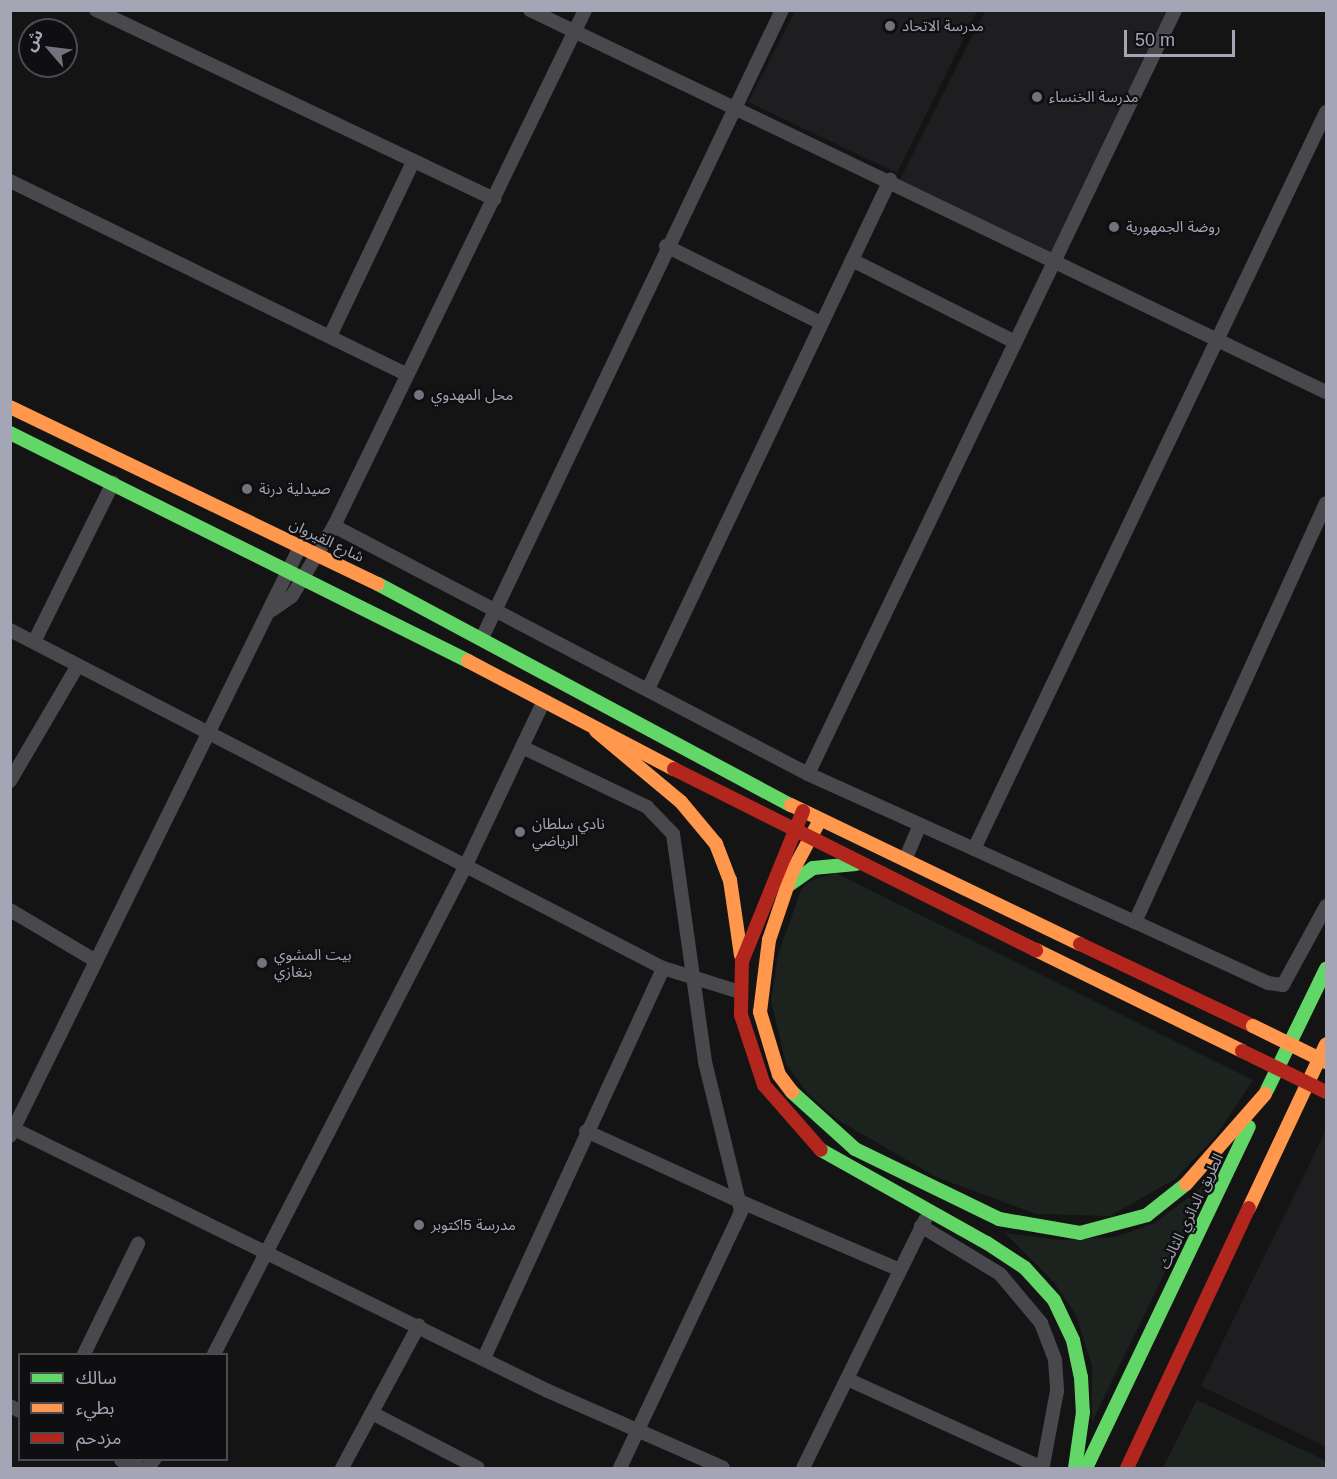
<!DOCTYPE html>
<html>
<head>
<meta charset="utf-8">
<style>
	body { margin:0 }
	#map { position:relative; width:1337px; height:1479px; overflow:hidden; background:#141414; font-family:Helvetica,"Noto Sans Arabic",sans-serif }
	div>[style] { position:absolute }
	.built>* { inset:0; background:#1e1e20 }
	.green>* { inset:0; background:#1c231e }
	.street>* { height:14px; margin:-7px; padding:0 7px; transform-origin:7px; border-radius:7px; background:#48484d }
	.fast>* { height:14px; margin:-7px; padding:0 7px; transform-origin:7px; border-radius:7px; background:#63d668 }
	.slow>* { height:14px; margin:-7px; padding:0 7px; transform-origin:7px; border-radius:7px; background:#ff974d }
	.jam>* { height:14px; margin:-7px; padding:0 7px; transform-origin:7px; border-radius:7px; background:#b3261e }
	.slow-bridge>* { height:14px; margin:-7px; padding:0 7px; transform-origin:7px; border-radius:7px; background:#ff974d }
	.jam-bridge>* { height:14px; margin:-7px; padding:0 7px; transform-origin:7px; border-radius:7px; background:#b3261e }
	.dots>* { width:16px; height:16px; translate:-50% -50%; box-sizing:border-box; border:3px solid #0f0e10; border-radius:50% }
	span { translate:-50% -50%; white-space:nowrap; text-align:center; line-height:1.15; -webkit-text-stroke:4.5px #0f0e10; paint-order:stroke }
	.poi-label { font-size:15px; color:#a4a6b6 }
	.left { translate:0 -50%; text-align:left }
	.street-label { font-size:15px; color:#a4a6b6 }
	.frame { position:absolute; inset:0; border:12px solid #a4a6b6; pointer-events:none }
	.legend { position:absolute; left:18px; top:1353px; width:210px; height:108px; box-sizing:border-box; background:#0f0e10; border:2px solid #4b4b52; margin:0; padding:8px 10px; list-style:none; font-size:18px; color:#a4a6b6 }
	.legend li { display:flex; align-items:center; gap:12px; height:30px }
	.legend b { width:30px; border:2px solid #4b4b52 }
	.north { position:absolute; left:18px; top:18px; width:60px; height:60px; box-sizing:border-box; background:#0f0e10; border:2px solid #4b4b52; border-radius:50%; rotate:298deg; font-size:16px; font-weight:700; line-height:24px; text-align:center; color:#a4a6b6 }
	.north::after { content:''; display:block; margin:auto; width:21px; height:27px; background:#72737d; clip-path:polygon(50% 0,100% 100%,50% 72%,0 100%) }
	.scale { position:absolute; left:1124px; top:30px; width:111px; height:27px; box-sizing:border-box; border:3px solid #a4a6b6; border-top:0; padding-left:8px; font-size:18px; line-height:21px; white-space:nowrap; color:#a4a6b6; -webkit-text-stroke:4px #0f0e10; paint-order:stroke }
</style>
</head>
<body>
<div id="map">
	<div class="built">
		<i style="clip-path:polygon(795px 11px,977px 11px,897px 173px,748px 102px)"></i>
		<i style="clip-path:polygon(985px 11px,1174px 11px,1052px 259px,898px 183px)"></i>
		<i style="clip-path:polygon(1326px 1130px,1326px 1447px,1201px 1386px)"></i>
	</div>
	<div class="green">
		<i style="clip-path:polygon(836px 873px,1253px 1080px,1215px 1137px,1175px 1179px,1110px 1216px,1036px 1214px,936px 1177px,838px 1120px,808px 1094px,786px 1064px,771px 1001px,778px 955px,801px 890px,810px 881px)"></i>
		<i style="clip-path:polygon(1209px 1182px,1092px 1422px,1092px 1366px,1076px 1315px,1053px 1281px,1005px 1233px,1061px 1240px,1115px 1237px,1155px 1223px)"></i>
		<i style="clip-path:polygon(1197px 1400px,1326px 1461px,1326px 1468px,1163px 1468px)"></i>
	</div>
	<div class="street">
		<i style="left:96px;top:10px;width:441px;rotate:25.4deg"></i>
		<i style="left:530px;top:10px;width:883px;rotate:25.64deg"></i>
		<i style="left:10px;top:181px;width:441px;rotate:26deg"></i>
		<i style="left:666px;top:246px;width:173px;rotate:26.4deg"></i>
		<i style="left:852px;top:260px;width:180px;rotate:26.7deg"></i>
		<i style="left:331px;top:334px;width:191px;rotate:-64.5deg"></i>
		<i style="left:334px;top:526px;width:535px;rotate:27.62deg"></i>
		<i style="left:808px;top:774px;width:848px;rotate:-64.34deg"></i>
		<i style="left:272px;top:610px;width:24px;rotate:-35deg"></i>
		<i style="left:292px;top:596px;width:82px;rotate:-59deg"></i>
		<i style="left:334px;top:526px;width:574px;rotate:-64.06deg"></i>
		<i style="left:10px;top:630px;width:735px;rotate:27.37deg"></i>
		<i style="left:663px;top:968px;width:81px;rotate:17.3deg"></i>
		<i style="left:482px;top:638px;width:696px;rotate:-64.47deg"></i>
		<i style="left:34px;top:642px;width:178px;rotate:-63.6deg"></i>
		<i style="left:648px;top:689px;width:564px;rotate:-64.57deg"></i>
		<i style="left:522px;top:747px;width:139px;rotate:25.6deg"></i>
		<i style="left:647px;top:807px;width:37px;rotate:46deg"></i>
		<i style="left:673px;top:834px;width:230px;rotate:82deg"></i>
		<i style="left:705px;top:1062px;width:143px;rotate:76.3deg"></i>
		<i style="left:739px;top:1201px;width:175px;rotate:23.2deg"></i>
		<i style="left:808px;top:774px;width:182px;rotate:24.3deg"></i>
		<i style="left:974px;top:849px;width:817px;rotate:-64.47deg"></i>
		<i style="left:10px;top:781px;width:134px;rotate:-59.6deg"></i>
		<i style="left:974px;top:849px;width:177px;rotate:24.4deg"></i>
		<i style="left:1135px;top:922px;width:460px;rotate:-65.5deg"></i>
		<i style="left:905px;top:860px;width:38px;rotate:-67deg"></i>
		<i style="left:10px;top:910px;width:100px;rotate:30.7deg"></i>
		<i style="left:1135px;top:922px;width:146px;rotate:24.6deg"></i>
		<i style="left:1268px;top:983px;width:15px;rotate:8deg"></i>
		<i style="left:1283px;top:985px;width:90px;rotate:-61.4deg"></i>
		<i style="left:10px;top:1127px;width:599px;rotate:26.14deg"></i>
		<i style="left:548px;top:1391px;width:191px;rotate:23.7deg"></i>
		<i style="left:586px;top:1131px;width:168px;rotate:24.6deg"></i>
		<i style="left:739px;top:1201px;width:11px;rotate:80deg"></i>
		<i style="left:741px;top:1212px;width:283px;rotate:115.3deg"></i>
		<i style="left:10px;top:1136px;width:659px;rotate:-63.79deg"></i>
		<i style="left:921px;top:1226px;width:92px;rotate:31.3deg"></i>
		<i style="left:1000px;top:1274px;width:64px;rotate:50.1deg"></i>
		<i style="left:1041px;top:1323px;width:40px;rotate:69deg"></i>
		<i style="left:1055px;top:1360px;width:31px;rotate:86deg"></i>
		<i style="left:1057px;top:1391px;width:75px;rotate:100.7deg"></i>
		<i style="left:84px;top:1354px;width:123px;rotate:-63.9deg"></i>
		<i style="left:214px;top:1354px;width:546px;rotate:-62.73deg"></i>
		<i style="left:464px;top:869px;width:184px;rotate:-64.6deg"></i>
		<i style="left:484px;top:1358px;width:429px;rotate:-65.3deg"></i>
		<i style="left:847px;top:1379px;width:214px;rotate:24.5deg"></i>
		<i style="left:10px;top:1406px;width:11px;rotate:27deg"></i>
		<i style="left:372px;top:1413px;width:119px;rotate:27.4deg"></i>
		<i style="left:121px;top:1460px;width:21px;rotate:23deg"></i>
		<i style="left:147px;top:1468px;width:11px;rotate:-49deg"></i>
		<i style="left:342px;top:1468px;width:162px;rotate:-61.7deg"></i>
		<i style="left:803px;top:1468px;width:276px;rotate:-63.8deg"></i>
	</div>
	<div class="fast">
		<i style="left:10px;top:433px;width:512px;rotate:26.46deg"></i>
		<i style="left:378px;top:584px;width:468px;rotate:28.2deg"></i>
		<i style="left:786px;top:887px;width:33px;rotate:-35deg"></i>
		<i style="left:813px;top:868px;width:43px;rotate:-5.3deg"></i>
		<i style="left:1267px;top:1090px;width:135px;rotate:-64deg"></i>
		<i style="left:792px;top:1092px;width:85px;rotate:42.1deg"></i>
		<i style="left:855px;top:1149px;width:160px;rotate:25.9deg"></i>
		<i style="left:999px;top:1219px;width:82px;rotate:9.8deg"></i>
		<i style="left:1080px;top:1233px;width:69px;rotate:-15deg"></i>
		<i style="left:1147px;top:1215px;width:50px;rotate:-38.5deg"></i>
		<i style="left:821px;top:1150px;width:190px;rotate:29.3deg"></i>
		<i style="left:987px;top:1243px;width:45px;rotate:33.3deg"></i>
		<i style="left:1025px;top:1268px;width:43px;rotate:47.8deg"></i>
		<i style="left:1054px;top:1300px;width:44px;rotate:64.6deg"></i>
		<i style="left:1073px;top:1340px;width:38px;rotate:78deg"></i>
		<i style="left:1081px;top:1377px;width:35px;rotate:87deg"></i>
		<i style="left:1083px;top:1412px;width:57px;rotate:98.1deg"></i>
		<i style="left:1086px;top:1468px;width:378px;rotate:-64.5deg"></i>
	</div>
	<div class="slow">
		<i style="left:10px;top:407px;width:408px;rotate:25.7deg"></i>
		<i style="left:468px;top:661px;width:233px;rotate:27.7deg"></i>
		<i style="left:596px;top:731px;width:111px;rotate:39.9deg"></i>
		<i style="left:681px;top:802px;width:55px;rotate:50.2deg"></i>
		<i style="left:716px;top:844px;width:39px;rotate:69deg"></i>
		<i style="left:730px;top:880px;width:76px;rotate:81.7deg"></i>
		<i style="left:791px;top:805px;width:321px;rotate:25.7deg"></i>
		<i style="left:1036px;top:950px;width:229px;rotate:26.1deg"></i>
		<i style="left:792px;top:1092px;width:21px;rotate:-127deg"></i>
		<i style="left:779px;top:1075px;width:66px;rotate:-106.8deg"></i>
		<i style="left:760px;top:1012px;width:73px;rotate:-82.9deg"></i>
		<i style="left:769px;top:940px;width:72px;rotate:-71.3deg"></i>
		<i style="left:792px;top:872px;width:59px;rotate:-61.7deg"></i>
		<i style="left:1186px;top:1184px;width:120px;rotate:-48.7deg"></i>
		<i style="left:1249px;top:1208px;width:181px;rotate:-64.8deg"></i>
	</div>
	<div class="jam">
		<i style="left:674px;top:769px;width:405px;rotate:26.6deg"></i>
		<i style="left:803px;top:811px;width:162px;rotate:112.1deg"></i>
		<i style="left:742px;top:961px;width:54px;rotate:91.1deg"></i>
		<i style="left:741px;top:1015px;width:74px;rotate:71.8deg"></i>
		<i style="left:764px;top:1085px;width:86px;rotate:48.8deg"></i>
		<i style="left:1080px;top:944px;width:191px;rotate:25.4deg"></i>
		<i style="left:1127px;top:1468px;width:287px;rotate:-64.9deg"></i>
	</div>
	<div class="slow-bridge">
		<i style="left:1253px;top:1026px;width:81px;rotate:26.3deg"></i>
	</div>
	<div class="jam-bridge">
		<i style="left:1242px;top:1051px;width:93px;rotate:26deg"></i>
	</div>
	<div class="dots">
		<i style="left:890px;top:26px;background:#72737d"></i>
		<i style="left:1037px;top:97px;background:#72737d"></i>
		<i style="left:1114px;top:227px;background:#72737d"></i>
		<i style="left:419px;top:395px;background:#72737d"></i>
		<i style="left:247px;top:489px;background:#72737d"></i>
		<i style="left:520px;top:832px;background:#72737d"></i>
		<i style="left:262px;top:963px;background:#72737d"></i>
		<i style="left:419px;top:1225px;background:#72737d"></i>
	</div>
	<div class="poi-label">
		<span class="left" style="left:902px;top:26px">مدرسة الاتحاد</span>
		<span class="left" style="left:1049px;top:97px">مدرسة الخنساء</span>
		<span class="left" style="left:1126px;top:227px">روضة الجمهورية</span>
		<span class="left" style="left:431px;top:395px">محل المهدوي</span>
		<span class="left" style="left:259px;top:489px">صيدلية درنة</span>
		<span class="left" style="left:532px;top:832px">نادي سلطان<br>الرياضي</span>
		<span class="left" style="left:274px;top:963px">بيت المشوي<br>بنغازي</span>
		<span class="left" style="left:431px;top:1225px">مدرسة 5اكتوبر</span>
	</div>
	<div class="street-label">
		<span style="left:327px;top:540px;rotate:26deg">شارع القيروان</span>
		<span style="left:1191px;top:1211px;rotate:-64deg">الطريق الدائري الثالث</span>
	</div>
	<div class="frame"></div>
	<ul class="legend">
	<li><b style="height:8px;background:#63d668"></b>سالك</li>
	<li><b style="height:8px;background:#ff974d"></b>بطيء</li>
	<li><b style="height:8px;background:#b3261e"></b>مزدحم</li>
	</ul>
	<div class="north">ش</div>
	<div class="scale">50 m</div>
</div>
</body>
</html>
